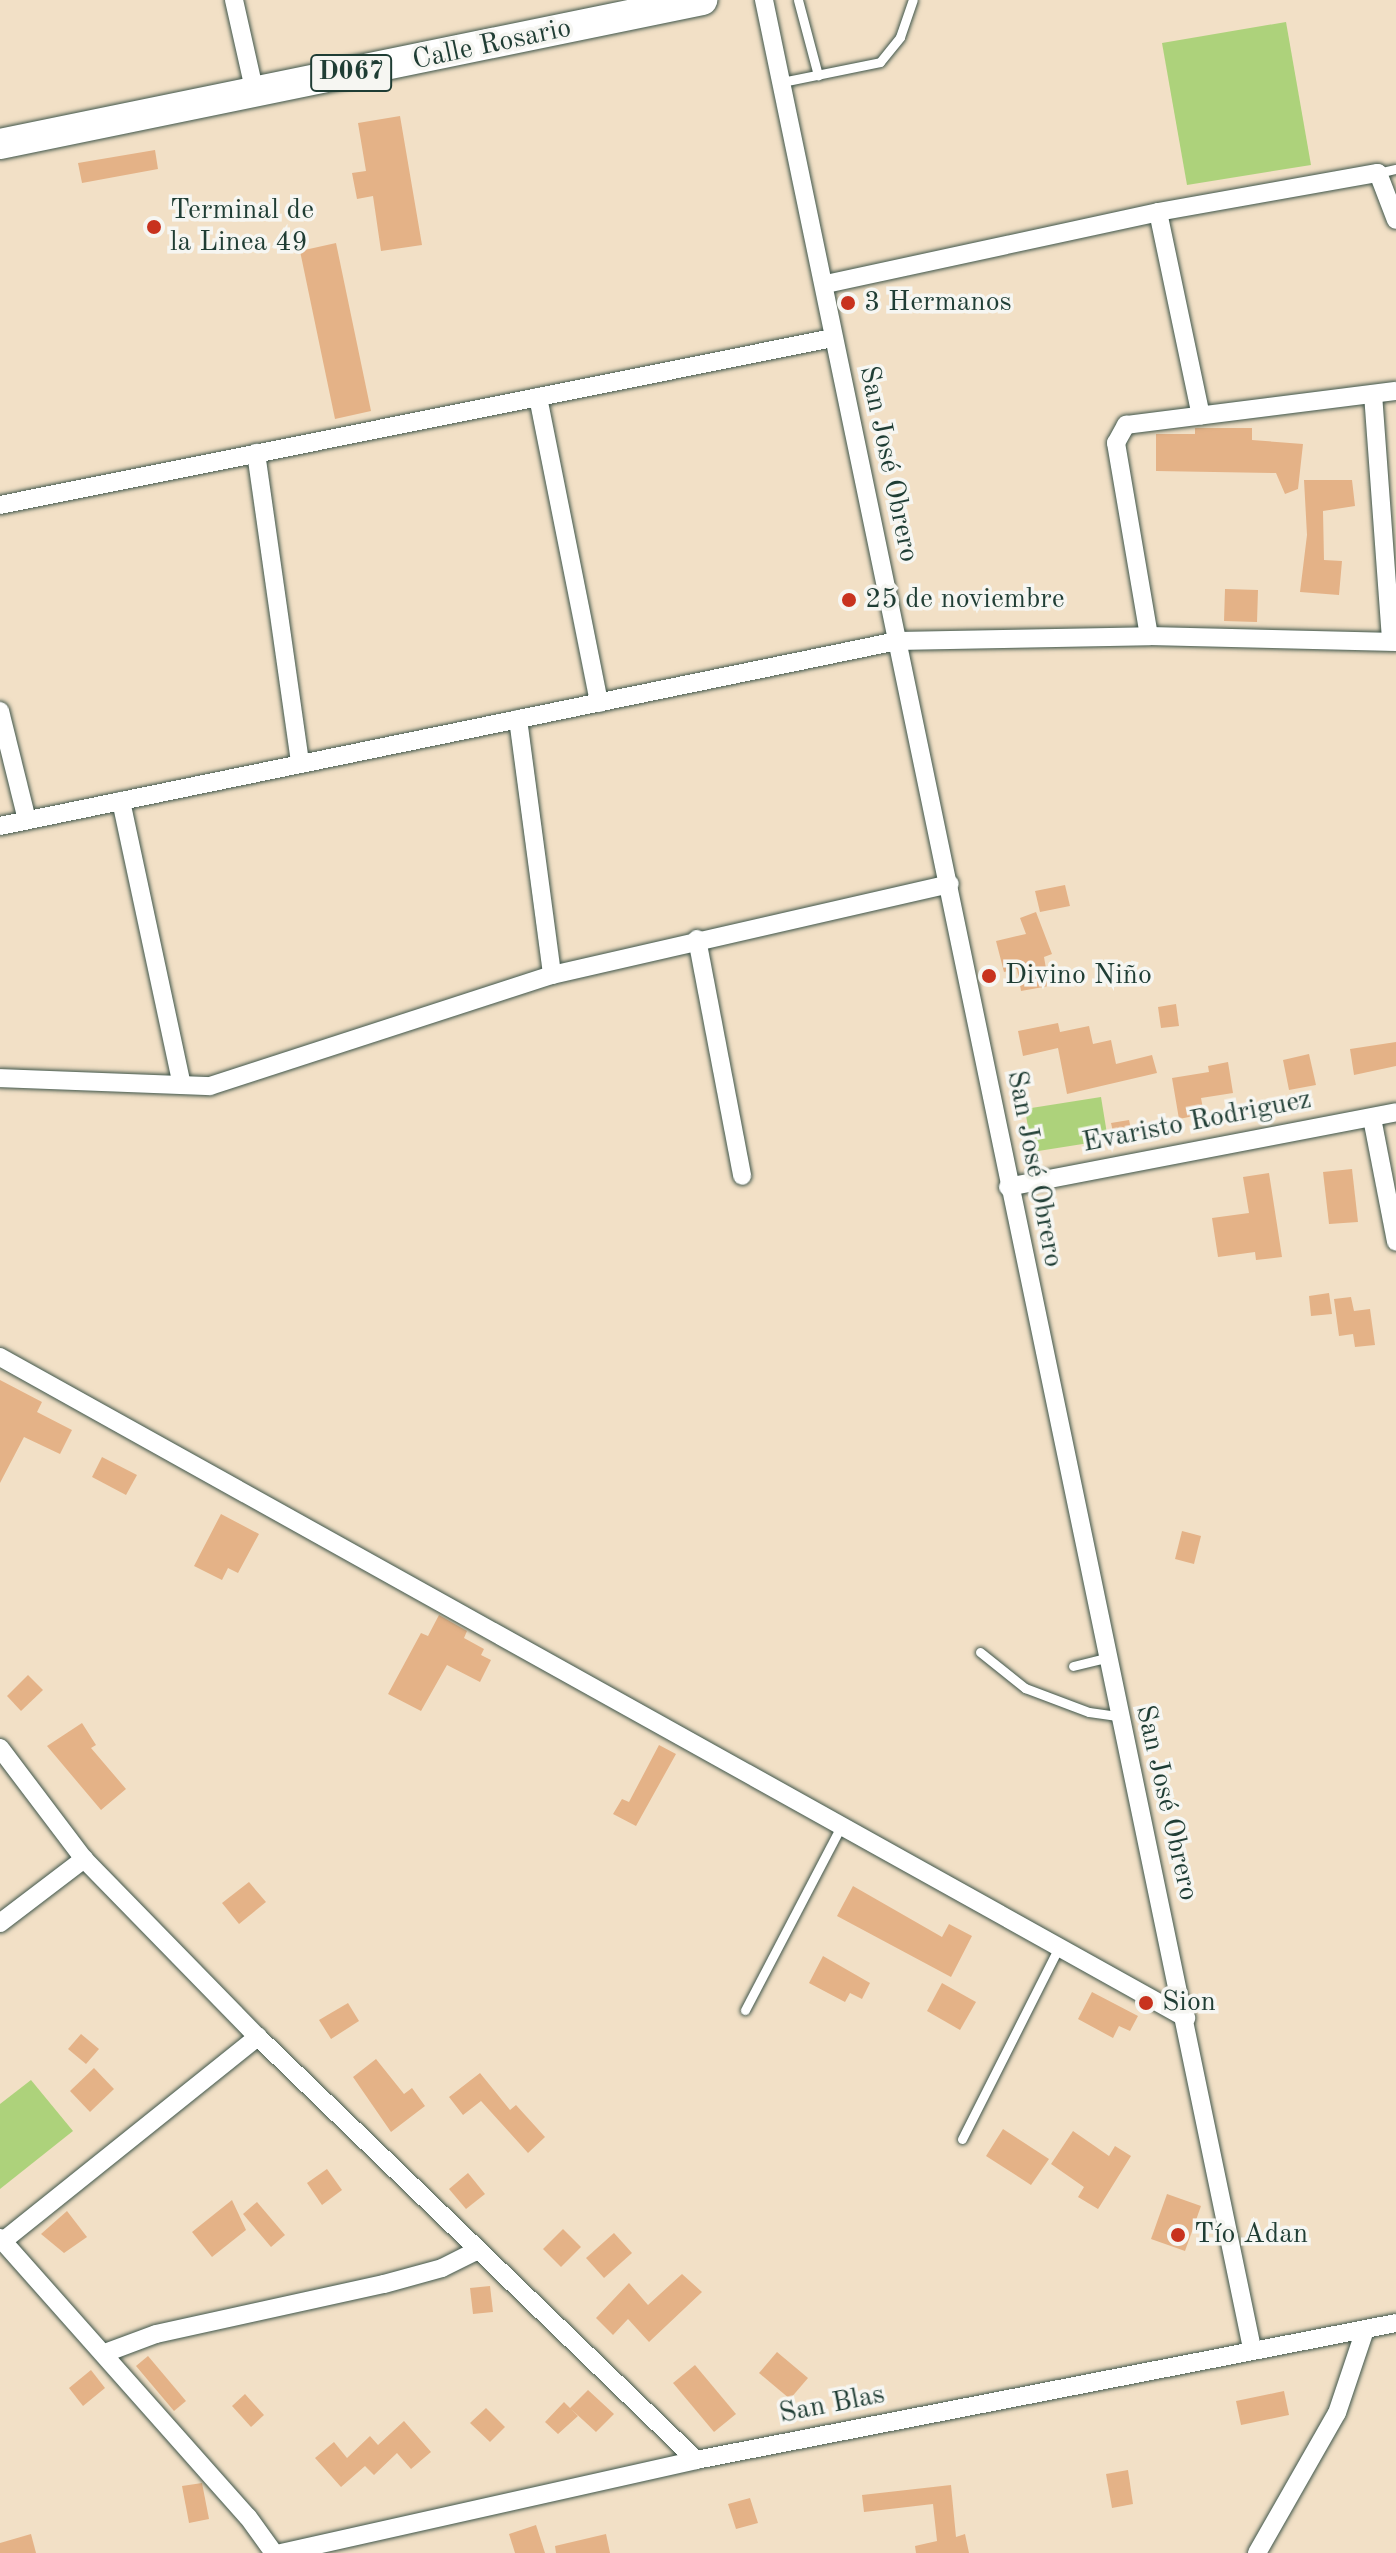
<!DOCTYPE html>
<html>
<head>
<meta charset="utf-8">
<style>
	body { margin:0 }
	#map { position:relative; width:1396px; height:2553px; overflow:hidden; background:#f2e0c6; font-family:"Old Standard TT",serif }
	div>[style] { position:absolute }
	.green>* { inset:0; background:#add27b }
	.building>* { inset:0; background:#e4b287 }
	.roads { filter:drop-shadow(0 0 2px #3f554a) drop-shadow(0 0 2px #3f554a) }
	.lane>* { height:9px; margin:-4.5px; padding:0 4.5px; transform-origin:4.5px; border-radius:4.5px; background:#fff }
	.street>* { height:18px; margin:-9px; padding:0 9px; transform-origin:9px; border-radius:9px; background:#fff }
	.primary>* { height:30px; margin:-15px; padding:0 15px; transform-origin:15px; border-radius:15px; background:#fff }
	.dots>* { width:22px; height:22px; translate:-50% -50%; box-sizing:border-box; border:4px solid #f6f6f2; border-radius:50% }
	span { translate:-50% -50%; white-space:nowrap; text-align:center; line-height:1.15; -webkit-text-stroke:7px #f6f6f2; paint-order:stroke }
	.shield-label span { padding:2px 6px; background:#f6f6f2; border:2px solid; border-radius:6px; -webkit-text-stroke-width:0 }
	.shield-label { font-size:26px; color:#1f3d34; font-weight:700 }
	.street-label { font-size:28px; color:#1f3d34 }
	.poi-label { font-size:28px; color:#1f3d34 }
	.left { translate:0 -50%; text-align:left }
</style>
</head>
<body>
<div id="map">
	<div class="green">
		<i style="clip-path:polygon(1286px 22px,1311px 165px,1187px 185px,1162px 43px)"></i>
		<i style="clip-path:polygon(1101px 1097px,1108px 1140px,1032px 1152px,1025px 1109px)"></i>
		<i style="clip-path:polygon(31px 2080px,73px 2131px,0 2189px,0 2104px)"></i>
	</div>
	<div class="building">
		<i style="clip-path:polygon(400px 116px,422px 245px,381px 251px,373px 196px,357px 199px,352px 173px,366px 171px,358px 123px)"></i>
		<i style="clip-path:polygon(155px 150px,158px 169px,82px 183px,78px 163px)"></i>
		<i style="clip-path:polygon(336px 243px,371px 411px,335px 419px,300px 251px)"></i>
		<i style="clip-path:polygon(1195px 428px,1252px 428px,1252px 440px,1303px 444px,1298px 489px,1285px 494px,1276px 473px,1156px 471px,1156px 434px,1195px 434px)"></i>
		<i style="clip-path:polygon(1304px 480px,1352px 480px,1355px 506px,1323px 511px,1324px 560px,1342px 561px,1339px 595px,1300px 592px,1307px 535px)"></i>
		<i style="clip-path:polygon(1225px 589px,1258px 590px,1257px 622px,1224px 621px)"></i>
		<i style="clip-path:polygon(1065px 885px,1070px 906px,1040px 912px,1035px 891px)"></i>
		<i style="clip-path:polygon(1036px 912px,1052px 954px,1044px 957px,1049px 986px,1021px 991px,1017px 969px,1004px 972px,996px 941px,1026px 934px,1020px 918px)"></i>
		<i style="clip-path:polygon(1176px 1004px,1179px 1026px,1161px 1028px,1158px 1007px)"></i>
		<i style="clip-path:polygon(1058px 1023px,1060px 1032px,1089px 1026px,1093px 1044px,1111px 1040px,1116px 1064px,1152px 1055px,1157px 1073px,1067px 1094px,1058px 1048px,1023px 1056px,1018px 1031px)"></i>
		<i style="clip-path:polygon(1396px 1042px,1396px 1066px,1354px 1075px,1350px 1049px)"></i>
		<i style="clip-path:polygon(1309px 1054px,1316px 1085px,1289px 1090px,1283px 1060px)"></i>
		<i style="clip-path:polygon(1228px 1062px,1233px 1093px,1201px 1098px,1204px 1114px,1179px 1119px,1172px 1078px,1209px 1072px,1208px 1066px)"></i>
		<i style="clip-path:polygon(1129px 1120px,1133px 1137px,1115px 1141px,1111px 1123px)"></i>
		<i style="clip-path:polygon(1352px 1169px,1358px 1222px,1329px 1224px,1323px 1172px)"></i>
		<i style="clip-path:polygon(1269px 1173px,1282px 1257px,1256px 1260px,1255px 1252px,1218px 1257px,1212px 1218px,1249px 1213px,1243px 1177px)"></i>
		<i style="clip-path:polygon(1329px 1293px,1332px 1314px,1311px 1316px,1309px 1296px)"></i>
		<i style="clip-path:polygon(1351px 1297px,1354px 1311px,1370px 1309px,1375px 1345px,1355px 1347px,1353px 1334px,1339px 1336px,1334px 1299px)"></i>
		<i style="clip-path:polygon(0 1380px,42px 1402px,37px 1412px,72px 1430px,60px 1454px,24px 1437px,0 1483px)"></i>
		<i style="clip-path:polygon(102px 1457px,137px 1475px,126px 1495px,92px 1477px)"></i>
		<i style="clip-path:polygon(221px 1514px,259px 1534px,238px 1573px,228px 1568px,222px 1580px,194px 1566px)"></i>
		<i style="clip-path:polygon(1182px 1531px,1201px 1536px,1194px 1564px,1175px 1559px)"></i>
		<i style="clip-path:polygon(439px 1615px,467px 1631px,464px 1638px,484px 1649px,481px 1655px,491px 1660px,480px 1682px,447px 1665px,421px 1711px,388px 1694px,421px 1633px,428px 1636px)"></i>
		<i style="clip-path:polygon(28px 1675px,43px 1690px,21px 1711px,7px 1696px)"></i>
		<i style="clip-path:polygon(82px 1723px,96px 1745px,91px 1748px,126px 1789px,101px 1810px,47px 1746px)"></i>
		<i style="clip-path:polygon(659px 1745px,676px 1754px,636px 1826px,613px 1814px,622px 1799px,629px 1802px)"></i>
		<i style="clip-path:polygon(249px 1882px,266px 1902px,239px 1924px,222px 1903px)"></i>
		<i style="clip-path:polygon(853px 1886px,942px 1937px,949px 1924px,972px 1936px,951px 1977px,837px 1916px)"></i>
		<i style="clip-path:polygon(823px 1956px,870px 1983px,862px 1999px,850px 1993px,845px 2002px,809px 1983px)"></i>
		<i style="clip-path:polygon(942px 1983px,976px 2002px,960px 2030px,927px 2011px)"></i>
		<i style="clip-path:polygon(1092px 1992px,1138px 2016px,1130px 2031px,1119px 2026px,1113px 2038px,1078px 2019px)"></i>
		<i style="clip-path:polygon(348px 2003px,359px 2021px,331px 2039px,319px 2020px)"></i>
		<i style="clip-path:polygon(81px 2034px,99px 2049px,86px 2064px,68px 2049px)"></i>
		<i style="clip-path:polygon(376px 2059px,404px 2094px,412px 2088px,425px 2106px,391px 2132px,353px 2077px)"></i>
		<i style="clip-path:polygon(94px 2068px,114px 2089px,90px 2112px,70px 2091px)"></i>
		<i style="clip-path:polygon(480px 2073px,510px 2110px,516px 2105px,545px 2137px,528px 2153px,481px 2101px,463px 2115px,449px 2097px)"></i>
		<i style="clip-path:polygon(1003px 2129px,1049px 2159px,1031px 2185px,986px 2156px)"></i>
		<i style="clip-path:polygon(1073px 2131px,1109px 2156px,1115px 2146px,1131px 2156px,1098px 2209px,1078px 2197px,1084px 2187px,1051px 2164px)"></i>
		<i style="clip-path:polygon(327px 2169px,342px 2190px,322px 2205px,307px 2183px)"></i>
		<i style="clip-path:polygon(468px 2173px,485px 2194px,466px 2209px,449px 2189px)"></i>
		<i style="clip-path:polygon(1167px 2194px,1201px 2206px,1185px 2251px,1151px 2239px)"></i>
		<i style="clip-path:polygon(232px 2200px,246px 2230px,212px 2257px,192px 2232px)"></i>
		<i style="clip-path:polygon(257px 2202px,285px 2235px,271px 2247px,243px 2214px)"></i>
		<i style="clip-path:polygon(67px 2211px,87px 2237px,64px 2253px,41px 2234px)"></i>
		<i style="clip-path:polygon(563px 2229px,581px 2247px,561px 2267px,543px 2249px)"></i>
		<i style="clip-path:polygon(614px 2233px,632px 2253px,604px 2278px,586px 2258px)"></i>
		<i style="clip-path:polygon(682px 2274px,702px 2292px,649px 2342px,628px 2319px,613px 2335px,596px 2318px,629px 2283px,648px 2305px)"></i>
		<i style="clip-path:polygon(490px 2286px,493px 2312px,473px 2314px,470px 2288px)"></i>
		<i style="clip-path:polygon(777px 2352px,808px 2378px,790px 2399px,759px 2373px)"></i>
		<i style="clip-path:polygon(148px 2356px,186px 2401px,174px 2411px,136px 2366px)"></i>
		<i style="clip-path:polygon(695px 2365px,736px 2414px,714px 2432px,673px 2383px)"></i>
		<i style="clip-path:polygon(91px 2370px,105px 2388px,83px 2406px,69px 2388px)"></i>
		<i style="clip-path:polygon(588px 2390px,614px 2414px,596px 2432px,571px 2409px,578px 2416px,558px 2434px,545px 2422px,564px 2402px,570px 2408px)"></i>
		<i style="clip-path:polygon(1284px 2391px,1289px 2415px,1241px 2425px,1236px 2401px)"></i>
		<i style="clip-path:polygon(245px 2394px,264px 2415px,251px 2427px,232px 2406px)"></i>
		<i style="clip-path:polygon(486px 2408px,505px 2427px,490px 2442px,470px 2423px)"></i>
		<i style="clip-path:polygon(404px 2421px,431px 2452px,411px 2469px,397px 2453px,374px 2475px,365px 2466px,341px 2487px,315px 2458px,334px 2442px,347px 2458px,370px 2436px,378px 2445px)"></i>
		<i style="clip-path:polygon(1128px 2470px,1133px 2504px,1112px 2508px,1106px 2474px)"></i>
		<i style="clip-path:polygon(202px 2483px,209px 2519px,189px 2523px,182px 2486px)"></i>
		<i style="clip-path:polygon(951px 2485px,956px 2537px,965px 2534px,969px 2553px,916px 2553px,915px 2546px,937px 2541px,933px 2504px,864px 2512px,862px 2495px)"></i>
		<i style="clip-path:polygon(750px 2498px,758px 2523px,736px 2529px,728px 2504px)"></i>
		<i style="clip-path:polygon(536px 2525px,545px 2553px,515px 2553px,509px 2534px)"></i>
		<i style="clip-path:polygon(31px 2534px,36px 2553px,0 2553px,0 2543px)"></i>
		<i style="clip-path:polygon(606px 2534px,610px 2553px,556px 2553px,555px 2546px)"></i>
	</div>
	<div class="roads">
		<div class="lane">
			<i style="left:798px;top:0;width:78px;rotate:75.1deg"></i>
			<i style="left:782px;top:82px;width:100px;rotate:-11.5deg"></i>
			<i style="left:880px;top:62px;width:32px;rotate:-51deg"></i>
			<i style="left:900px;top:37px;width:39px;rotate:-71deg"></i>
			<i style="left:1378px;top:173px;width:18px;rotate:-13deg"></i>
			<i style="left:980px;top:1652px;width:58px;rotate:38.7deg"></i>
			<i style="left:1025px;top:1688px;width:68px;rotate:20.6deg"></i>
			<i style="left:1089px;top:1712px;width:30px;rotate:8deg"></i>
			<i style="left:1073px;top:1666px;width:34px;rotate:-14deg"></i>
			<i style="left:745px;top:2010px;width:208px;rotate:-62.4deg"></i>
			<i style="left:962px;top:2139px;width:215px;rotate:-63.2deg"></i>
		</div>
		<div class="street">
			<i style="left:234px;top:0;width:95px;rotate:77.3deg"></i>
			<i style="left:764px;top:0;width:2399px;rotate:78.26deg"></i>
			<i style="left:1158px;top:212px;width:208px;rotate:78.1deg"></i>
			<i style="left:826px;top:284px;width:340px;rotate:-12.2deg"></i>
			<i style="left:1158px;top:212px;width:223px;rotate:-10.1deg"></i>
			<i style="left:1378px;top:173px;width:50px;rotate:69deg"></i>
			<i style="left:1373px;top:394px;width:248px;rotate:85.8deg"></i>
			<i style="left:538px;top:397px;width:312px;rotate:78.7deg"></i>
			<i style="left:256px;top:453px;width:314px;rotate:81.9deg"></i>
			<i style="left:0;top:505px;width:850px;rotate:-11.34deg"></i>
			<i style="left:1149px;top:636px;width:196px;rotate:-99.7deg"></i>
			<i style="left:1116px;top:443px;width:21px;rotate:-61deg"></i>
			<i style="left:1126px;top:425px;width:272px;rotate:-7.2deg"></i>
			<i style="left:0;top:711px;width:112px;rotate:76.1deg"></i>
			<i style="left:518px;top:719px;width:258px;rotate:82.4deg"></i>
			<i style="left:121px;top:801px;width:290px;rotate:77.9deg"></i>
			<i style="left:0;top:826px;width:916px;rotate:-11.65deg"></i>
			<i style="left:897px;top:641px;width:252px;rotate:-1.1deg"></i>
			<i style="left:1149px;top:636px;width:247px;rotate:1.4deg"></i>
			<i style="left:697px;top:939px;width:241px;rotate:79.2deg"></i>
			<i style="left:0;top:1078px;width:210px;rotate:2.2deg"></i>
			<i style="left:210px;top:1086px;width:360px;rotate:-18deg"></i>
			<i style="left:552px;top:975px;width:408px;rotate:-12.9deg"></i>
			<i style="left:1372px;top:1118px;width:126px;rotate:79deg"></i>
			<i style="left:1008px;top:1187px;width:395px;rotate:-10.9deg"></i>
			<i style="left:0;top:1357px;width:1358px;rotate:29.13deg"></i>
			<i style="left:0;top:1748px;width:139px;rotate:52.9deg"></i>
			<i style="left:84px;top:1859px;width:249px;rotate:45.7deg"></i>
			<i style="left:258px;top:2037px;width:609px;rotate:44deg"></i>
			<i style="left:0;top:1923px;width:106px;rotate:-37.3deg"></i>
			<i style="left:0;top:2238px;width:373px;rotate:48.4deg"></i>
			<i style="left:248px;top:2517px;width:44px;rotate:54.2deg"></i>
			<i style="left:3px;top:2241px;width:327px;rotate:-38.7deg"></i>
			<i style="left:105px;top:2353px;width:54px;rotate:-20.4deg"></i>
			<i style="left:156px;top:2334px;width:233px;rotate:-12.4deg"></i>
			<i style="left:384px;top:2284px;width:60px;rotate:-15.4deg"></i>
			<i style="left:442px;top:2268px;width:40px;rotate:-26.6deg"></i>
			<i style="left:281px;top:2553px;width:425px;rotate:-12.6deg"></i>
			<i style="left:696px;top:2460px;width:713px;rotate:-11.07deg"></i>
			<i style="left:1257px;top:2553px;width:161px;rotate:-60.3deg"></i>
			<i style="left:1337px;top:2413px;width:88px;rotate:-71.4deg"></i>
		</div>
		<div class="primary">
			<i style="left:0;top:144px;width:717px;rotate:-11.59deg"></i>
		</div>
	</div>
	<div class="dots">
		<i style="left:154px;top:227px;background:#c8321e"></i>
		<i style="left:848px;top:303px;background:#c8321e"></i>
		<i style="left:849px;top:600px;background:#c8321e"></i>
		<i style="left:989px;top:976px;background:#c8321e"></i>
		<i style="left:1146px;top:2003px;background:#c8321e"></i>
		<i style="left:1178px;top:2235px;background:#c8321e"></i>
	</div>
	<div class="shield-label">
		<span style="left:351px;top:73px">D067</span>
	</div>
	<div class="street-label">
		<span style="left:492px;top:45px;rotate:-12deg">Calle Rosario</span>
		<span style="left:888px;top:464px;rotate:78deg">San José Obrero</span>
		<span style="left:1197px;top:1122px;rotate:-11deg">Evaristo Rodriguez</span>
		<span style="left:1034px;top:1169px;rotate:79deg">San José Obrero</span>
		<span style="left:1166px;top:1803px;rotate:77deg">San José Obrero</span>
		<span style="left:832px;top:2405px;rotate:-11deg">San Blas</span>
	</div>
	<div class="poi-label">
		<span class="left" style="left:170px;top:227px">Terminal de<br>la Linea 49</span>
		<span class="left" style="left:864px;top:303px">3 Hermanos</span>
		<span class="left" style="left:865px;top:600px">25 de noviembre</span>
		<span class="left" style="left:1005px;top:976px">Divino Niño</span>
		<span class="left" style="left:1162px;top:2003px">Sion</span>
		<span class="left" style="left:1194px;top:2235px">Tío Adan</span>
	</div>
</div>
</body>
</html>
